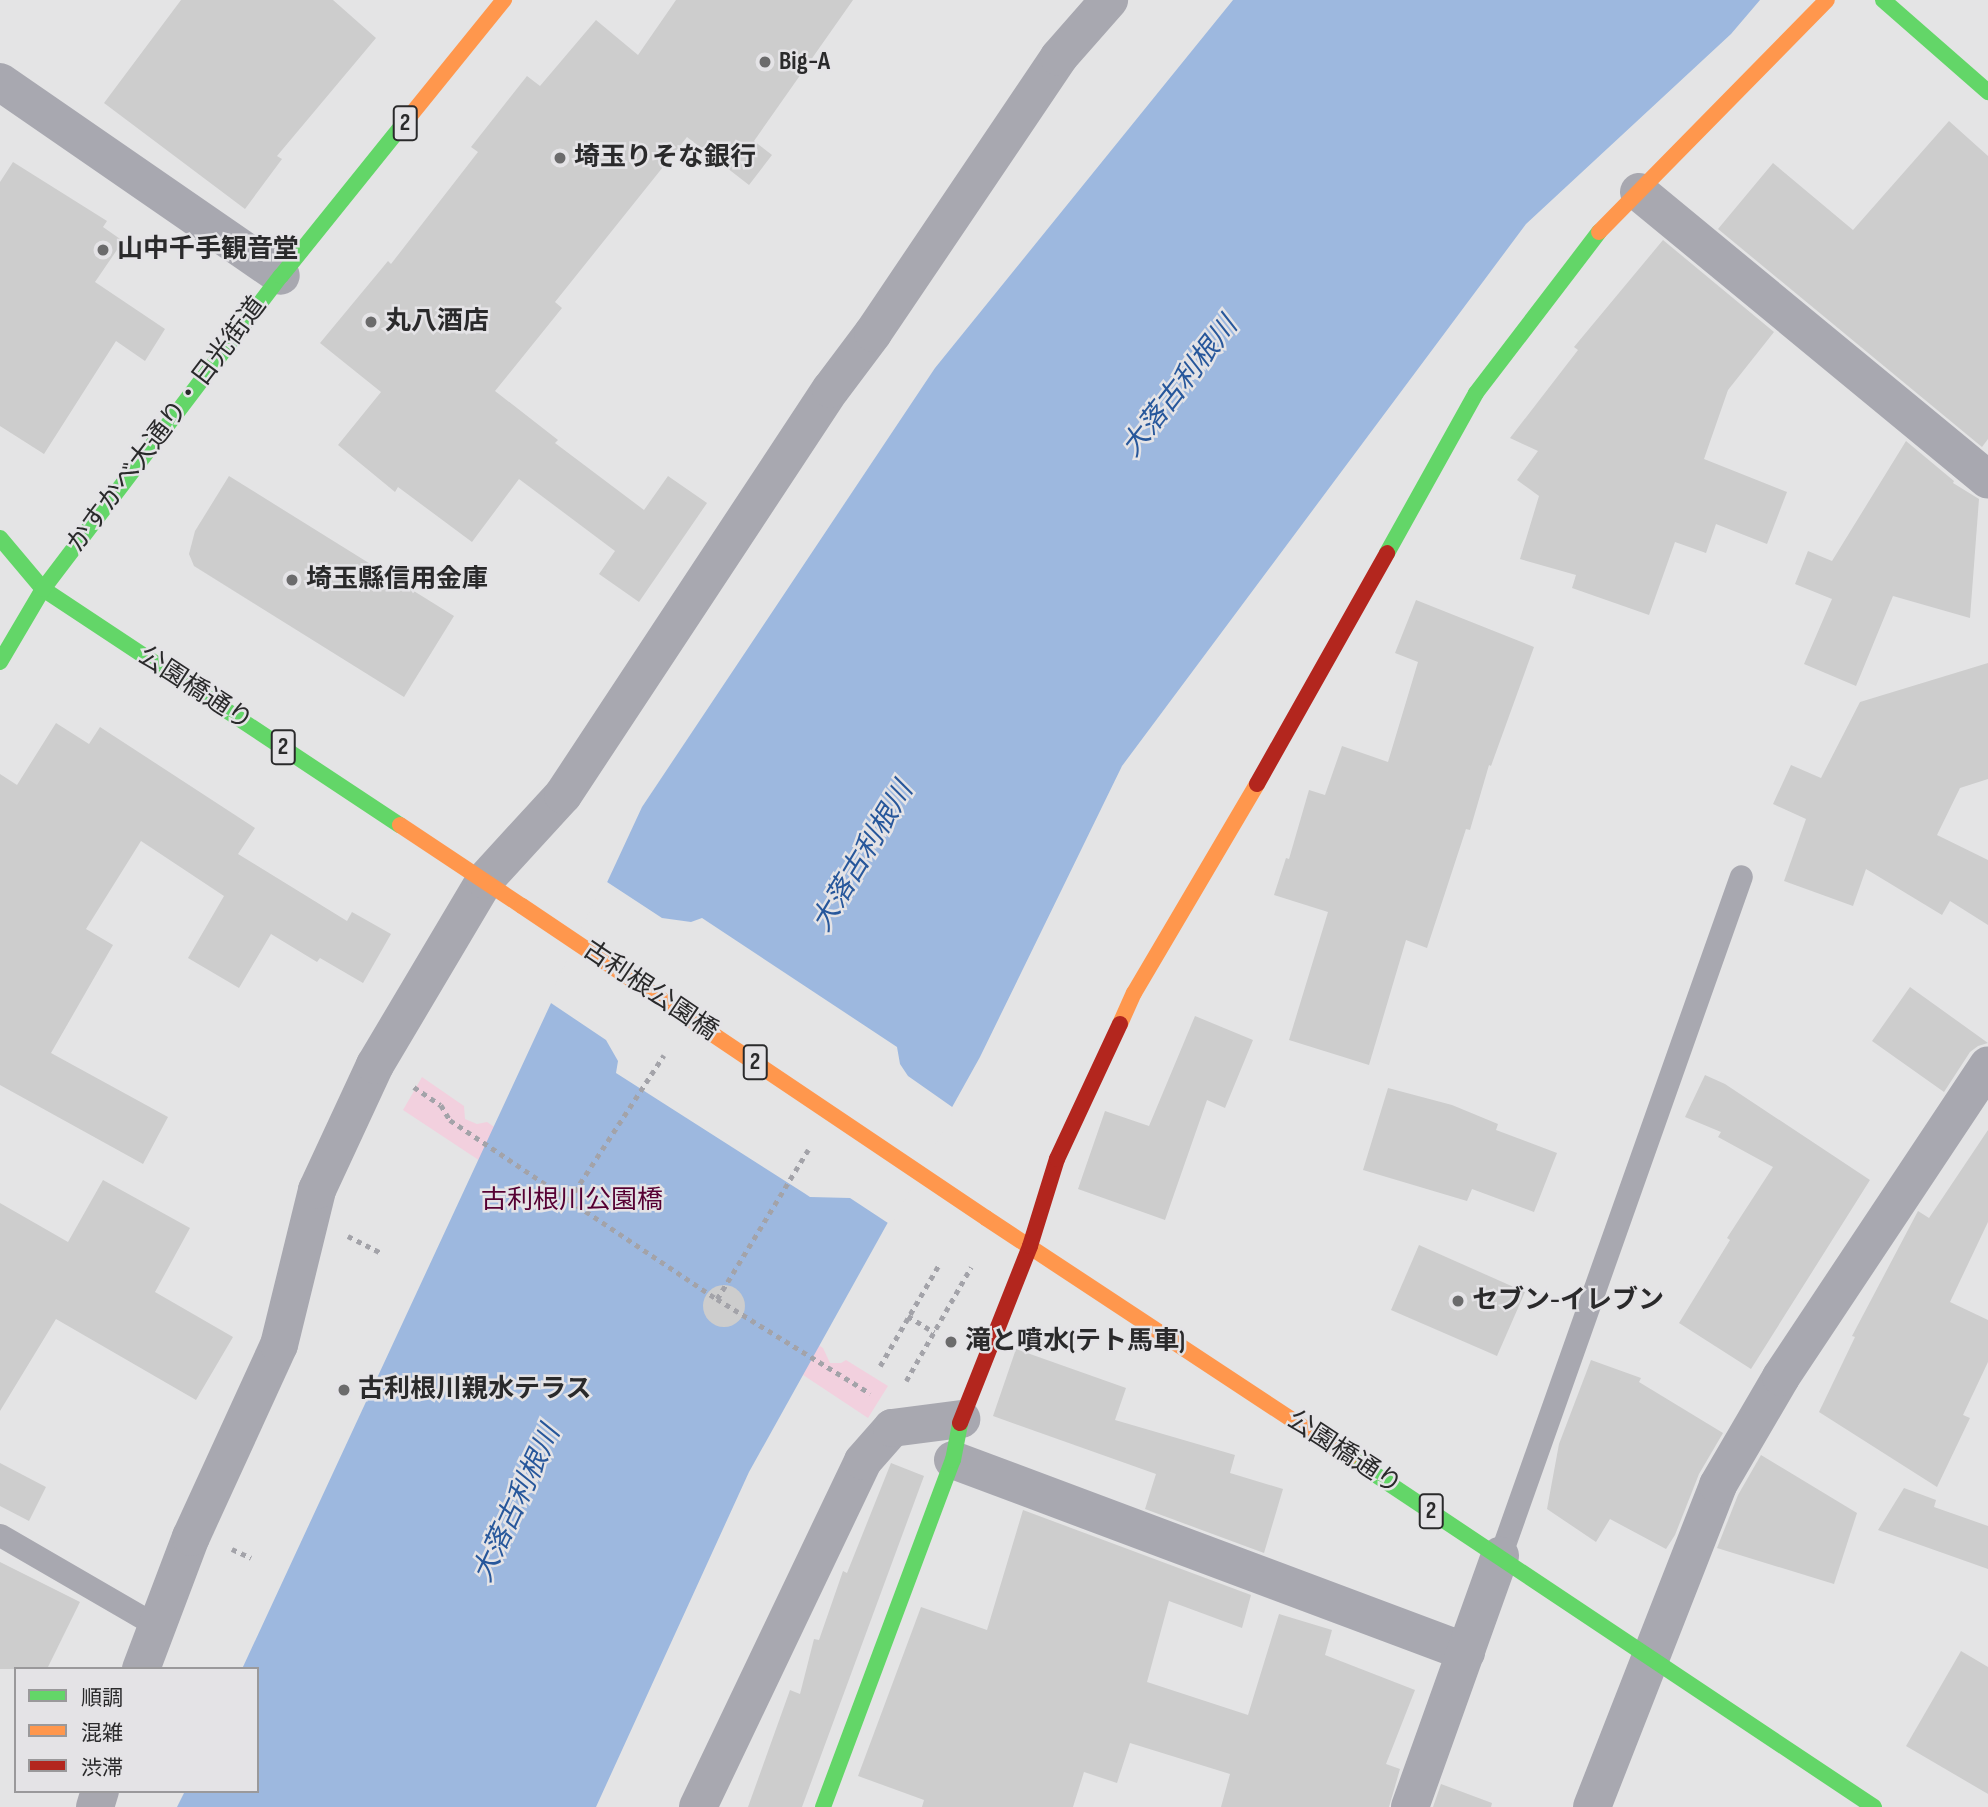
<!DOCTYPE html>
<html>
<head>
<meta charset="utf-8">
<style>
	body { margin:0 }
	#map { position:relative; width:1988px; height:1807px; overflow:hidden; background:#e4e4e5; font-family:"Sofia Sans Condensed","Noto Sans JP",sans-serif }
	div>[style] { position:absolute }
	.green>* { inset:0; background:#f2d0de }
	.water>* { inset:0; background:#9db8df }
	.pier>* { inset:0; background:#e4e4e5 }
	.building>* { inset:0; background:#cdcdcd }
	.round { border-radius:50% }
	.path>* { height:4.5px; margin-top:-2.25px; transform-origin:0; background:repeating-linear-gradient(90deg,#a3a3a9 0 5px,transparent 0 10px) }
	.lane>* { height:23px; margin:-11.5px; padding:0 11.5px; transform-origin:11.5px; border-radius:11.5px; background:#a8a8b0 }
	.street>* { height:38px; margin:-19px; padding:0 19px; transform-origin:19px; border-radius:19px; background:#a8a8b0 }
	.fast>* { height:16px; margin:-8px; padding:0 8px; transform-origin:8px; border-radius:8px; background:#63d668 }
	.slow>* { height:16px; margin:-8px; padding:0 8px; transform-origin:8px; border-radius:8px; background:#ff974d }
	.jam>* { height:16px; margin:-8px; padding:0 8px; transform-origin:8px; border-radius:8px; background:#b3261e }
	.slow-bridge>* { height:16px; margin:-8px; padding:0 8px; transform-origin:8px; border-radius:8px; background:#ff974d }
	.dots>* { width:19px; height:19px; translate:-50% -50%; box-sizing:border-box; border:4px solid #e4e3e6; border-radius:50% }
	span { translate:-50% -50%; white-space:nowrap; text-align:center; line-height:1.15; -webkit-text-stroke:5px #e4e3e6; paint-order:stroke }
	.shield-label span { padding:2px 5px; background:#e4e3e6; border:2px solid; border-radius:5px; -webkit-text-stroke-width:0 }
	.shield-label { font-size:24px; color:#2a2a2b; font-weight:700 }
	.poi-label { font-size:26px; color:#2a2a2b; font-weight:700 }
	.left { translate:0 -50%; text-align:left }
	.street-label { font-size:26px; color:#2a2a2b }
	.park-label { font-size:26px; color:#560033 }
	.water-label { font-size:28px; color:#27579b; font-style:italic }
	.legend { position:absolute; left:14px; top:1667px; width:245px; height:126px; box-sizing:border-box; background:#e4e3e6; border:2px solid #9a999b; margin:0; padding:9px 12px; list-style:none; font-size:21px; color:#2a2a2b }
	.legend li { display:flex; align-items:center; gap:14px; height:35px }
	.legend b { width:35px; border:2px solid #9a999b }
</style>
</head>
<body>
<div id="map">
	<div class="green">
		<i style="clip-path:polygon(422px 1077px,464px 1106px,465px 1119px,477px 1124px,487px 1122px,823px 1348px,830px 1363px,841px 1363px,846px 1360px,888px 1386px,868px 1418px,403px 1110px)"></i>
	</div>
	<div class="water">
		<i style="clip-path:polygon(1233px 0,1760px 0,1731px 34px,1526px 224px,1122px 766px,980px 1057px,749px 1472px,596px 1807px,177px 1807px,185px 1791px,257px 1791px,257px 1669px,242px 1669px,642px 807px,935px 368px)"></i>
	</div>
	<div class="pier">
		<i style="clip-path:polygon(604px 880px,662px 918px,691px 922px,702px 918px,897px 1047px,900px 1064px,908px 1076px,955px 1109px,891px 1225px,850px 1198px,810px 1197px,804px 1193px,616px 1073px,618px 1061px,606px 1040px,548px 1001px)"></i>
	</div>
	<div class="building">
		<i style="clip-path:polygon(181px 0,333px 0,376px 38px,277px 156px,282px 159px,245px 209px,104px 103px)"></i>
		<i style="clip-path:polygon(676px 0,853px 0,754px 141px,772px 155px,749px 185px,687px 137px,555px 302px,562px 308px,495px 391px,558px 440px,555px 443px,644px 510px,668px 476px,707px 503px,639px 602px,599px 574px,615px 551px,519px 479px,472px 542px,398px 487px,395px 492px,338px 445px,381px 392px,320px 343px,388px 261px,391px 264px,478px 152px,471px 147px,527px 76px,540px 86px,596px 20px,638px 55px)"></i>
		<i style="clip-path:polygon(1949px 121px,1988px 156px,1988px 439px,1982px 447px,1718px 229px,1773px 163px,1853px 230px)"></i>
		<i style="clip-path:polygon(13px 162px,107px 221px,103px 227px,123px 241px,95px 282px,165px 329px,145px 361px,116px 341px,44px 454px,0 426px,0 182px)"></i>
		<i style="clip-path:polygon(1663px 240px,1774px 332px,1728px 390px,1704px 459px,1787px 492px,1767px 544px,1716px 524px,1706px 553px,1675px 542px,1649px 615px,1572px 588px,1576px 575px,1520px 559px,1539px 496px,1517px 480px,1538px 451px,1510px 438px,1578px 350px,1574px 347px)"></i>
		<i style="clip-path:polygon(1906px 441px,1954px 481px,1953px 483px,1979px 499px,1970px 618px,1893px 596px,1856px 686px,1804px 664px,1832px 599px,1795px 584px,1808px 551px,1832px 561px)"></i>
		<i style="clip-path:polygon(229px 476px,454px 616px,404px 697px,194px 566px,189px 554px,195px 531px)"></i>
		<i style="clip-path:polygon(1416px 600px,1534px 647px,1491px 766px,1489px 765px,1470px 830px,1466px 829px,1427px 948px,1406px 940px,1369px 1065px,1289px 1040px,1328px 912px,1274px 895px,1286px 858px,1289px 859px,1309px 790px,1325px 795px,1342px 746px,1388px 762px,1418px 662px,1395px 653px)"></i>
		<i style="clip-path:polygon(1988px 663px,1988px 779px,1960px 788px,1937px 835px,1988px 860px,1988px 925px,1950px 901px,1942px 915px,1866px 869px,1853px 906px,1784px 881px,1806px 819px,1773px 804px,1791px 765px,1821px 778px,1860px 702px)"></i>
		<i style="clip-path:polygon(56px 723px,89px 744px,100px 727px,255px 828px,238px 854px,347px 921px,352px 912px,391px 934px,363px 983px,320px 958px,317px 962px,271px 934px,239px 988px,188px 958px,224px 896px,141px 841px,86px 929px,113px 945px,51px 1053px,168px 1117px,143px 1164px,0 1085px,0 774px,17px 785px)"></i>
		<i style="clip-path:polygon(1910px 987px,1988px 1043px,1978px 1046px,1970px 1052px,1944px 1092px,1872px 1041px)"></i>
		<i style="clip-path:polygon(1195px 1016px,1253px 1040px,1225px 1108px,1207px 1100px,1165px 1220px,1078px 1189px,1105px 1111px,1149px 1126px)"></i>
		<i style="clip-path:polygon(1705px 1075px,1725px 1084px,1870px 1180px,1751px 1369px,1679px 1323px,1730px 1240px,1727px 1238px,1773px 1167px,1718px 1137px,1721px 1132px,1685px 1117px)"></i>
		<i style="clip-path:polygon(1388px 1088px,1452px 1105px,1498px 1124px,1496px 1130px,1557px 1153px,1534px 1212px,1472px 1189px,1467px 1201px,1363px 1170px)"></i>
		<i style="clip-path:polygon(1988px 1130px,1988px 1222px,1950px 1302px,1988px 1320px,1988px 1362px,1963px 1415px,1970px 1418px,1937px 1487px,1819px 1412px,1855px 1337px,1852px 1336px,1918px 1211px,1929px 1218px)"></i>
		<i style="clip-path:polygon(103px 1180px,190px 1228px,155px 1292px,233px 1337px,196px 1400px,56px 1319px,0 1411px,0 1203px,68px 1242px)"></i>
		<i style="clip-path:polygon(1419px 1245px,1525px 1292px,1497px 1356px,1391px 1310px)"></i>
		<i class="round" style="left:703px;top:1285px;width:42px;height:42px"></i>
		<i style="clip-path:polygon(1016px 1349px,1126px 1388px,1115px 1420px,1235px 1455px,1230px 1473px,1283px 1489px,1264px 1553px,1145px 1509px,1156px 1474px,993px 1416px)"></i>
		<i style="clip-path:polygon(1591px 1360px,1641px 1378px,1639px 1382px,1723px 1433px,1699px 1474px,1675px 1535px,1666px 1549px,1610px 1519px,1596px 1542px,1547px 1509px,1559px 1444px)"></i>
		<i style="clip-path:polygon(1761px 1455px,1857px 1513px,1834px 1584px,1717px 1548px,1738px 1495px)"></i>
		<i style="clip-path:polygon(0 1463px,46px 1487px,29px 1521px,0 1506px)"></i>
		<i style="clip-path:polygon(891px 1463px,924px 1476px,802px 1807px,748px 1807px,790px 1690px,800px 1694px,814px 1639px,819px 1640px,843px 1571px,847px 1573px)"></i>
		<i style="clip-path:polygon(1904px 1488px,1936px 1500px,1934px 1507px,1988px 1526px,1988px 1569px,1878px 1530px)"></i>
		<i style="clip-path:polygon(1023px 1510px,1251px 1595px,1242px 1628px,1169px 1601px,1147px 1682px,1248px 1715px,1279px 1614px,1332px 1630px,1325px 1655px,1415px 1690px,1386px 1764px,1400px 1769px,1389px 1807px,1221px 1807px,1230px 1774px,1130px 1743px,1117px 1783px,1084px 1772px,1073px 1807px,922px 1807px,924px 1800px,858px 1776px,921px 1607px,987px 1630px)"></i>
		<i style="clip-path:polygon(0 1562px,80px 1602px,47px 1669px,0 1669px)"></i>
		<i style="clip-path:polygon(1961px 1651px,1988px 1667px,1988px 1794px,1906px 1746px)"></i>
		<i style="clip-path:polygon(1441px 1784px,1492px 1803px,1491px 1807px,1433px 1807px)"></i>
	</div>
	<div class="path">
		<i style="left:414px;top:1087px;width:32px;rotate:34deg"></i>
		<i style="left:441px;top:1105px;width:17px;rotate:59deg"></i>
		<i style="left:450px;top:1120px;width:143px;rotate:33.9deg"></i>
		<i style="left:569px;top:1200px;width:178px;rotate:33.8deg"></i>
		<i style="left:717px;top:1299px;width:180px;rotate:31.6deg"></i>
		<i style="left:569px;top:1200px;width:173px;rotate:-56.8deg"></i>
		<i style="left:348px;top:1236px;width:38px;rotate:27deg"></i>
		<i style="left:717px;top:1299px;width:175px;rotate:-58.6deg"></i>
		<i style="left:908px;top:1316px;width:31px;rotate:32deg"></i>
		<i style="left:880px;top:1366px;width:119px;rotate:-59.8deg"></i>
		<i style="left:906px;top:1381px;width:131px;rotate:-60.3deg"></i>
		<i style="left:232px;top:1549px;width:21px;rotate:25deg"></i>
	</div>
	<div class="lane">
		<i style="left:0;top:1535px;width:179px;rotate:30.1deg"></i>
		<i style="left:1500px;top:1556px;width:721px;rotate:-70.49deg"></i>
	</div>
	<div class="street">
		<i style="left:0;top:82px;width:341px;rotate:34.6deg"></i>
		<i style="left:1639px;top:192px;width:452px;rotate:39.5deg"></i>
		<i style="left:953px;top:1460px;width:548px;rotate:20.52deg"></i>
		<i style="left:141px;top:1669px;width:141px;rotate:-69.3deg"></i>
		<i style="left:191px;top:1537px;width:211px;rotate:-65.4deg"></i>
		<i style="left:279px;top:1345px;width:160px;rotate:-76.2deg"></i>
		<i style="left:317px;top:1190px;width:138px;rotate:-65.1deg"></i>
		<i style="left:375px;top:1065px;width:215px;rotate:-59.3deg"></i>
		<i style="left:485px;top:880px;width:115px;rotate:-47.5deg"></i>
		<i style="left:563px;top:795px;width:486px;rotate:-56.6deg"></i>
		<i style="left:831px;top:389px;width:70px;rotate:-53.1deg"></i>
		<i style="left:873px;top:333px;width:333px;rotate:-56deg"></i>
		<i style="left:1059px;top:57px;width:76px;rotate:-48.7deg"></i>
		<i style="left:95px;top:1807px;width:17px;rotate:-73deg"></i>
		<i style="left:698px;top:1807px;width:383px;rotate:-64.5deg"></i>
		<i style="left:863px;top:1461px;width:44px;rotate:-48.7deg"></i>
		<i style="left:892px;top:1428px;width:70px;rotate:-7.4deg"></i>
		<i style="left:1410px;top:1807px;width:267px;rotate:-70.3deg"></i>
		<i style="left:1592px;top:1807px;width:346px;rotate:-68.6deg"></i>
		<i style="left:1718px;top:1485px;width:125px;rotate:-59.7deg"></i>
		<i style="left:1781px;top:1377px;width:374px;rotate:-56.4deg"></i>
	</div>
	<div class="fast">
		<i style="left:1883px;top:0;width:140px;rotate:41.2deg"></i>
		<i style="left:0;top:538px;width:67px;rotate:49.9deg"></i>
		<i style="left:1387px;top:553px;width:183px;rotate:-60.9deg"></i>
		<i style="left:1476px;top:393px;width:203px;rotate:-52.6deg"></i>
		<i style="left:43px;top:589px;width:428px;rotate:33.5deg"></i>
		<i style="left:0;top:662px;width:85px;rotate:-59.5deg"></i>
		<i style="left:43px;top:589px;width:393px;rotate:-52.8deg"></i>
		<i style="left:281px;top:276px;width:191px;rotate:-51.2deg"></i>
		<i style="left:1349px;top:1457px;width:631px;rotate:33.69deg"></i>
		<i style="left:823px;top:1807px;width:371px;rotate:-69.5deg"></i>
		<i style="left:953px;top:1460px;width:38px;rotate:-79deg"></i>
	</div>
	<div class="slow">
		<i style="left:401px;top:127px;width:164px;rotate:-51deg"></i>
		<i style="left:1599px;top:232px;width:325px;rotate:-45.5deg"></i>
		<i style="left:400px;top:825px;width:146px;rotate:33.6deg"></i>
		<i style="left:1120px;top:1024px;width:34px;rotate:-66deg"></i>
		<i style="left:1134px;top:993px;width:243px;rotate:-59.5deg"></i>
		<i style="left:986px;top:1218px;width:435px;rotate:33.4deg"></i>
	</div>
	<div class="jam">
		<i style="left:1257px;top:784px;width:265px;rotate:-60.6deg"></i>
		<i style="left:960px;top:1423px;width:190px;rotate:-68.4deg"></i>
		<i style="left:1030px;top:1246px;width:91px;rotate:-72.8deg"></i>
		<i style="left:1057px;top:1159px;width:149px;rotate:-65deg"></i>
	</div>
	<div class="slow-bridge">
		<i style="left:522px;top:906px;width:559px;rotate:33.92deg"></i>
	</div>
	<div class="dots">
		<i style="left:765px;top:62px;background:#6b6b6c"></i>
		<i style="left:560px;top:158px;background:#6b6b6c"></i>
		<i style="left:103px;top:250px;background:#6b6b6c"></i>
		<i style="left:371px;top:322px;background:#6b6b6c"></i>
		<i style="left:292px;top:580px;background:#6b6b6c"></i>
		<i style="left:1458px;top:1301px;background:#6b6b6c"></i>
		<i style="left:951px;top:1342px;background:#6b6b6c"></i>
		<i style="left:344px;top:1390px;background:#6b6b6c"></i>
	</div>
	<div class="shield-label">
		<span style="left:405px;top:123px">2</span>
		<span style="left:283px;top:747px">2</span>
		<span style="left:755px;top:1062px">2</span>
		<span style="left:1431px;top:1511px">2</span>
	</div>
	<div class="poi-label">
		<span class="left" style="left:779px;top:62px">Big-A</span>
		<span class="left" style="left:574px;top:158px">埼玉りそな銀行</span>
		<span class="left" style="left:117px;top:250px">山中千手観音堂</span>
		<span class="left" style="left:385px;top:322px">丸八酒店</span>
		<span class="left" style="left:306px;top:580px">埼玉縣信用金庫</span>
		<span class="left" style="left:1472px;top:1301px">セブン-イレブン</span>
		<span class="left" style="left:965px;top:1342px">滝と噴水(テト馬車)</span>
		<span class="left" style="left:358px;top:1390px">古利根川親水テラス</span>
	</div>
	<div class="street-label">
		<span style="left:167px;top:425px;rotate:-53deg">かすかべ大通り・日光街道</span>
		<span style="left:195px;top:689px;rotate:33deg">公園橋通り</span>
		<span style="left:650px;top:991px;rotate:34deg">古利根公園橋</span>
		<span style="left:1344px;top:1453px;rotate:33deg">公園橋通り</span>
	</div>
	<div class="park-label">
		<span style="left:572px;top:1201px">古利根川公園橋</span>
	</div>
	<div class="water-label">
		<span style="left:1180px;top:387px;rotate:-52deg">大落古利根川</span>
		<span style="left:863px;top:857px;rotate:-59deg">大落古利根川</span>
		<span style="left:517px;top:1504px;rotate:-65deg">大落古利根川</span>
	</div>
	<ul class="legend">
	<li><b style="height:9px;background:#63d668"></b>順調</li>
	<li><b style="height:9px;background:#ff974d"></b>混雑</li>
	<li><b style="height:9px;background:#b3261e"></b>渋滞</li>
	</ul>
</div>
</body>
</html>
